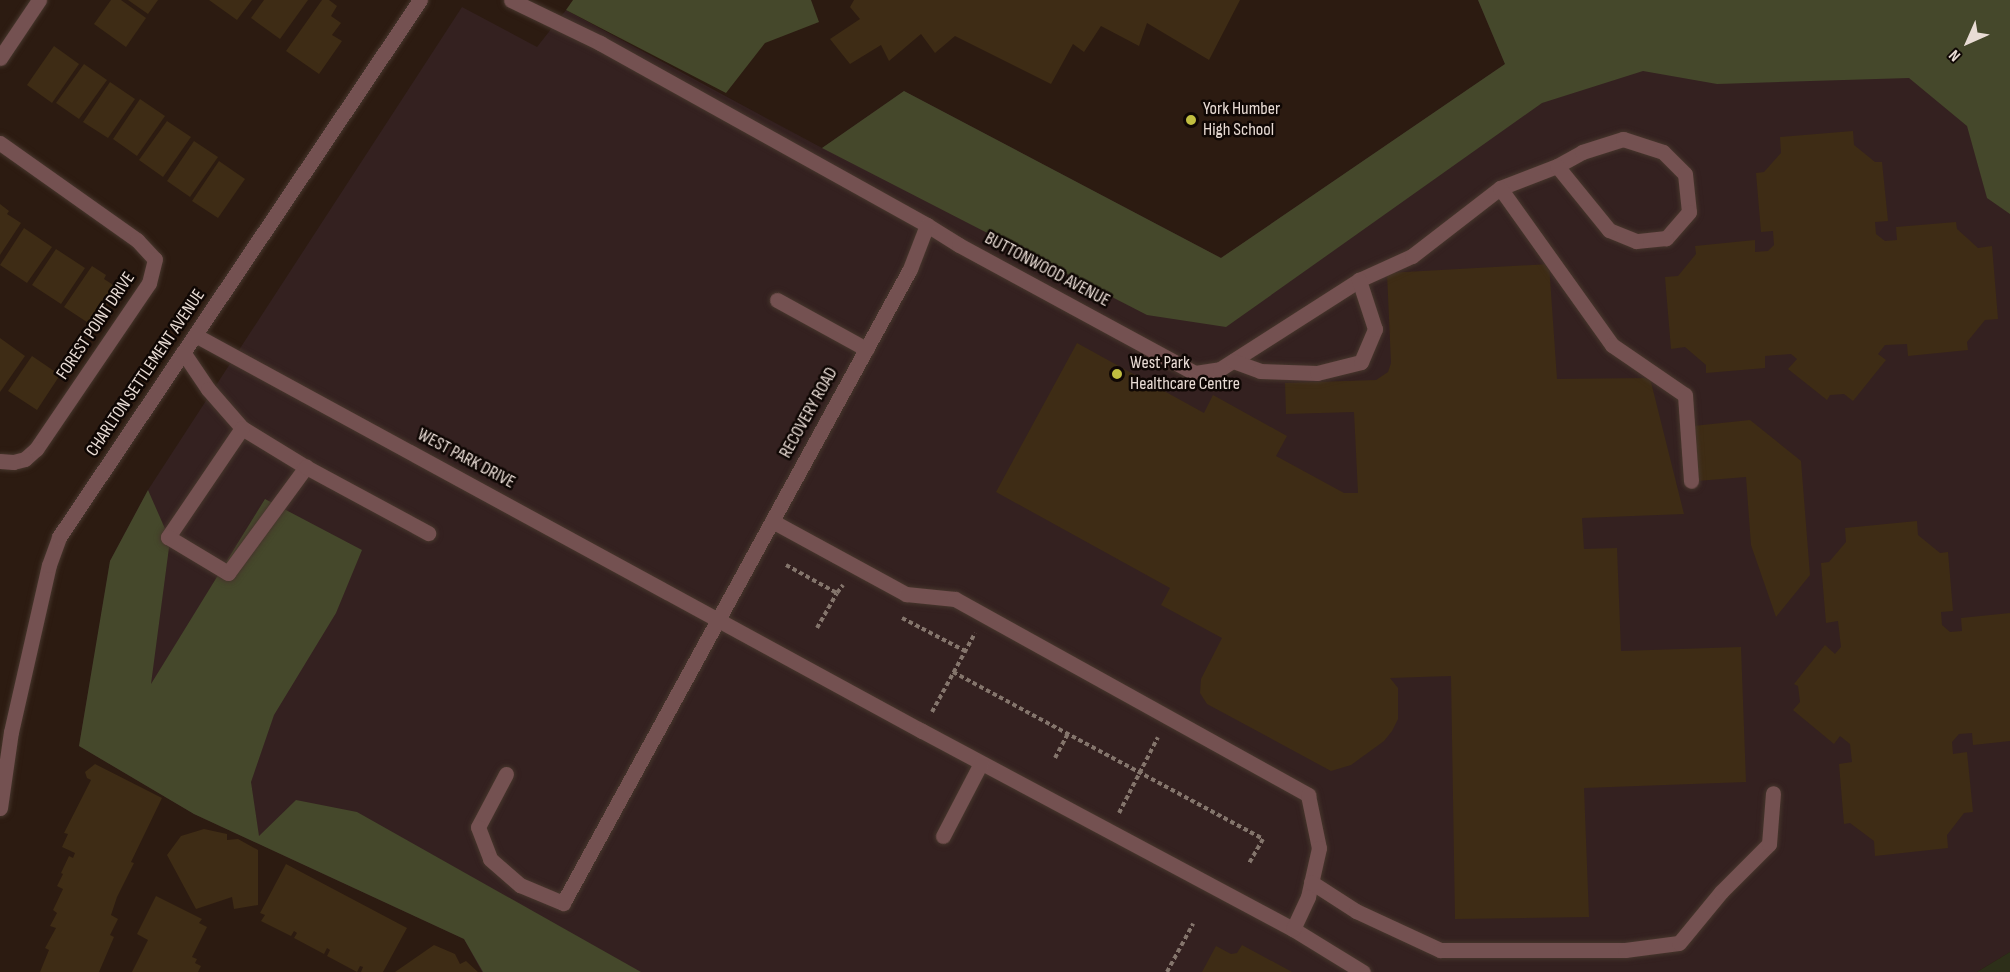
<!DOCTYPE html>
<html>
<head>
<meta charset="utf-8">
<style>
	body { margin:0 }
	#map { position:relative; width:2010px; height:972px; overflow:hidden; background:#2c1b11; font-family:"Sofia Sans Condensed",sans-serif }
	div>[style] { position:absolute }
	.medical>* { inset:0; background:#342120 }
	.green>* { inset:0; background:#2d2f19 }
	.forest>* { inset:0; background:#45482b }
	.building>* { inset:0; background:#3e2c15 }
	.path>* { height:4px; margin-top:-2px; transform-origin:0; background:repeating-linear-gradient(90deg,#84756c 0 4.5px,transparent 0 7.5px) }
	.roads { filter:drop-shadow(0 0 2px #46362c) drop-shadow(0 0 2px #46362c) }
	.minor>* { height:15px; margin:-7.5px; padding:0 7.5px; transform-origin:7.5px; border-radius:7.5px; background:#745151 }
	.dots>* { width:16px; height:16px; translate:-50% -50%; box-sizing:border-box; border:3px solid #0f0704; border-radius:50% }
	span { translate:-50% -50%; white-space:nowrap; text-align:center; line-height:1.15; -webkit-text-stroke:5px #0f0704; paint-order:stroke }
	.poi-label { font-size:18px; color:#e9dcd5 }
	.left { translate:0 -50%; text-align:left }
	.street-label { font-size:18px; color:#e9dcd5 }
	.north { position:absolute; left:1938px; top:12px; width:60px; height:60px; -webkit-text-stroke:4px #0f0704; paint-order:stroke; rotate:225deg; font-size:16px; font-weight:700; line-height:24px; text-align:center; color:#e9dcd5 }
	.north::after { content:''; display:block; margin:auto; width:21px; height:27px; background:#e9dcd5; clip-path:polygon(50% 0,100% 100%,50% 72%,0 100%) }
</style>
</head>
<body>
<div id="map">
	<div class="medical">
		<i style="clip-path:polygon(1478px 0,2010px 0,2010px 952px,1977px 972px,482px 972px,464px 939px,194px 814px,79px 746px,110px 561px,148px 490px,462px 7px,537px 47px,566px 10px,822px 148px,904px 91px,1221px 258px,1505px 64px)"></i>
	</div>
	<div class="green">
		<i style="clip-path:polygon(2010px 952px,2010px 972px,1977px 972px)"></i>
	</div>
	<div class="forest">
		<i style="clip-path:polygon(573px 0,811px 0,819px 22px,765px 43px,726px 93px,566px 10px)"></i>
		<i style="clip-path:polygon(1478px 0,2010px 0,2010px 214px,1987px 198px,1967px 126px,1909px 78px,1717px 84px,1643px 71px,1542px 103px,1226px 327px,1147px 315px,822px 148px,904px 91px,1221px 258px,1505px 64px)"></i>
		<i style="clip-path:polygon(148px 490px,170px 540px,151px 684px,265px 499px,362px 550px,336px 613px,274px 715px,251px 782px,259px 836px,296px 800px,357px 812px,641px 972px,483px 972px,464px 939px,194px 814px,79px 746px,110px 561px)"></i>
	</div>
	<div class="building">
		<i style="clip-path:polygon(111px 0,121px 0,146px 18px,126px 47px,94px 24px)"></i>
		<i style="clip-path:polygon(128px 0,158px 0,148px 14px)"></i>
		<i style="clip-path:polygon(209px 0,252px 0,237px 20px)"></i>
		<i style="clip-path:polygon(264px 0,308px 0,280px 39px,251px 18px)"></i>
		<i style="clip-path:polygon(322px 0,329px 0,337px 6px,331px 16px,341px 23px,332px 35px,342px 41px,319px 74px,286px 51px)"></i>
		<i style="clip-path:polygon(854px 0,1240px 0,1209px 60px,1147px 23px,1139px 46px,1101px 26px,1084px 52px,1073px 44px,1051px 84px,955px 36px,935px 53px,921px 34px,889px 61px,881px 45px,850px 64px,830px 39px,860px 19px,850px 7px)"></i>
		<i style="clip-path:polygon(54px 46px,79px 64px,52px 103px,27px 85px)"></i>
		<i style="clip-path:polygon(84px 64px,107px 80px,79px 119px,56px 103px)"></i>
		<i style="clip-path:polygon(110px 82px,135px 99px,108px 138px,83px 122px)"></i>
		<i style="clip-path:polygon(140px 99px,165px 116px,137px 156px,113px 139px)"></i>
		<i style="clip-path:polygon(167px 121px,191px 137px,163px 177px,139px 160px)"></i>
		<i style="clip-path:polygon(1853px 131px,1854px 145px,1875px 162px,1882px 162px,1888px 221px,1875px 222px,1876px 234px,1885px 241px,1897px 240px,1896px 227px,1956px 222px,1957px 229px,1978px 248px,1992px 246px,1998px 319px,1985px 320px,1967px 342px,1968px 350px,1908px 356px,1907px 344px,1885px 345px,1878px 354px,1886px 360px,1853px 401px,1844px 394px,1830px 395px,1827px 400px,1788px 369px,1797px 359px,1791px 354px,1765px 356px,1765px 368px,1706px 373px,1706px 365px,1685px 347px,1671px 349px,1665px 277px,1678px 276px,1696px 254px,1695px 246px,1755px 240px,1755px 252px,1768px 251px,1774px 245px,1773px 231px,1761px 232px,1756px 173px,1764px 172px,1781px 153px,1780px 137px)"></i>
		<i style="clip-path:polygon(194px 141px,218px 157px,190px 197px,167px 181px)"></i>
		<i style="clip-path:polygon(219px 161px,245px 179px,218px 218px,192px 201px)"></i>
		<i style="clip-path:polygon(0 204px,9px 211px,7px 214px,21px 223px,0 255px)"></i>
		<i style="clip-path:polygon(24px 228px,52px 247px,27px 283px,0 265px)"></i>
		<i style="clip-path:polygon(56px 249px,85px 268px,61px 304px,32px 285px)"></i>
		<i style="clip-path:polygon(1549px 264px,1557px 379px,1650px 378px,1684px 514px,1582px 518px,1584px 549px,1617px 548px,1621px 651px,1741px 647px,1746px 782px,1584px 788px,1589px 917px,1455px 919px,1451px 676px,1390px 678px,1398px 688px,1398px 719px,1392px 731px,1384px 741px,1351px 765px,1331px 771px,1207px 704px,1200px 693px,1201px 679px,1222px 638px,1161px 605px,1170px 588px,996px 492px,1077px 343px,1204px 413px,1213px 395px,1287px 436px,1276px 456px,1344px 493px,1358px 493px,1354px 412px,1286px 414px,1285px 383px,1376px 380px,1388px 372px,1391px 363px,1387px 273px)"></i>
		<i style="clip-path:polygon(92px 266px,106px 275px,104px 279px,118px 288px,93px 326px,64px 307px)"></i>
		<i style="clip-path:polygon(0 338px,25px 356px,0 392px)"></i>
		<i style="clip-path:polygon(32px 356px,60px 375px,37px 410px,8px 391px)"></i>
		<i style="clip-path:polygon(1750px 420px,1801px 461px,1810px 575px,1776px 617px,1751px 545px,1746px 477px,1697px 481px,1693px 426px)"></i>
		<i style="clip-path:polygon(1917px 521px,1918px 535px,1940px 553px,1948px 552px,1953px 611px,1941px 612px,1942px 625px,1950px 632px,1962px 631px,1961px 618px,2010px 613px,2010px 741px,1973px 745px,1972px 733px,1959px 734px,1952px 742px,1953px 754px,1967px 752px,1973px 812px,1964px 813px,1947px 835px,1948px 848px,1875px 856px,1874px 841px,1850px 823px,1844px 824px,1839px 764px,1852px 762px,1850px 744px,1840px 736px,1834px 744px,1793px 710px,1800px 702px,1798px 686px,1794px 684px,1825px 645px,1835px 654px,1841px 647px,1838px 621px,1826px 623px,1821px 563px,1829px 562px,1846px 542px,1845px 528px)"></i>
		<i style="clip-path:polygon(95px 764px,162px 798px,131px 862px,134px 863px,117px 897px,111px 915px,118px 919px,110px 935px,114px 937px,99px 972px,40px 972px,49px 950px,45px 948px,56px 928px,50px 926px,57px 913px,53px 910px,63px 889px,57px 886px,63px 874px,61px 873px,69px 856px,73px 858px,75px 853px,62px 847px,68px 834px,64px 833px,91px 780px,87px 778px,85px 772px)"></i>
		<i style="clip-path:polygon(204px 829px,227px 834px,227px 840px,238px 839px,258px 850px,258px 905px,234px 909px,232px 897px,196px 909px,167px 855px,181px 836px)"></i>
		<i style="clip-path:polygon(286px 864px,407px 928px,383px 972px,361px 972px,363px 967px,360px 966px,357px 972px,327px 956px,330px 950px,327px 948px,324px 954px,294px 938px,297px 933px,294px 931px,291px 936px,261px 921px,265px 915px,260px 913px)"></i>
		<i style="clip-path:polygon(156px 896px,202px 919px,199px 923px,207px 927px,192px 957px,197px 959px,195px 963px,201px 966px,198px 972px,132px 972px,148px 940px,137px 934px)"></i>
		<i style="clip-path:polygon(434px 945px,455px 954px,460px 964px,466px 961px,478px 972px,395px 972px)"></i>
		<i style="clip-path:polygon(1242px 945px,1292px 972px,1202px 972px,1216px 946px,1231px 954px,1237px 953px)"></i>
	</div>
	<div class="path">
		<i style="left:786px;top:565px;width:58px;rotate:28.8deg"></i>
		<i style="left:837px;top:593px;width:10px;rotate:-53deg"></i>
		<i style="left:902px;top:618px;width:71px;rotate:27.6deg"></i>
		<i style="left:817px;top:628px;width:40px;rotate:-60.3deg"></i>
		<i style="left:953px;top:672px;width:352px;rotate:28.3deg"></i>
		<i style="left:1263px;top:839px;width:28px;rotate:120deg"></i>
		<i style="left:932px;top:712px;width:90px;rotate:-61.4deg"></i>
		<i style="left:1055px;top:758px;width:27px;rotate:-62deg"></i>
		<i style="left:1119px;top:813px;width:85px;rotate:-62.8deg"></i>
		<i style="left:1167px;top:972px;width:55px;rotate:-61.6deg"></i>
	</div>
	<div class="roads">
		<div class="minor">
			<i style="left:511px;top:0;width:99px;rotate:25.8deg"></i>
			<i style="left:600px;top:43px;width:374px;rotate:29.1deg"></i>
			<i style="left:927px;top:225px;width:38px;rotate:32deg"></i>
			<i style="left:959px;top:245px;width:268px;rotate:28.5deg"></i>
			<i style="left:1195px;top:373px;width:25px;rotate:-9deg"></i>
			<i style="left:1220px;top:369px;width:165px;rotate:-32.6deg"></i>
			<i style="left:1359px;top:280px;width:58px;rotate:-24.4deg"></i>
			<i style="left:1412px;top:256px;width:111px;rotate:-37.7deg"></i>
			<i style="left:1500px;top:188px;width:61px;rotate:-21.1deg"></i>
			<i style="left:1557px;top:166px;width:29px;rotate:-29deg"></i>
			<i style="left:1582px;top:152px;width:43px;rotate:-17.6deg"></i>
			<i style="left:1623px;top:139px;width:42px;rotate:18deg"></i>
			<i style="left:1663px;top:152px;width:31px;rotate:45deg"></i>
			<i style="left:1685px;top:174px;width:38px;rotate:84deg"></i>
			<i style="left:1689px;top:212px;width:35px;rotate:131deg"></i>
			<i style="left:1666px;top:238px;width:30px;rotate:174deg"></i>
			<i style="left:1636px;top:241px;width:29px;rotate:-158deg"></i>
			<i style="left:1609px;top:230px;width:82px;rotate:-129.1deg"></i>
			<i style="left:0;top:58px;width:70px;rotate:-56.1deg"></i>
			<i style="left:0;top:143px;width:168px;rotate:35.3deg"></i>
			<i style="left:137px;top:240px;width:26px;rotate:47deg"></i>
			<i style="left:155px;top:259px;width:25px;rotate:104deg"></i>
			<i style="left:149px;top:283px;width:201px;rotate:124.2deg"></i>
			<i style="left:36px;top:449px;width:15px;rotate:138deg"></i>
			<i style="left:25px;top:459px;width:12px;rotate:166deg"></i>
			<i style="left:13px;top:462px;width:13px;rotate:-176deg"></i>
			<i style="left:1500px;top:188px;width:193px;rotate:54.5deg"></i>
			<i style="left:1612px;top:345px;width:88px;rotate:34.4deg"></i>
			<i style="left:1685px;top:395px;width:86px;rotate:86deg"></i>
			<i style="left:777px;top:300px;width:102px;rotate:28.8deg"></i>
			<i style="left:195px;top:335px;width:828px;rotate:28.58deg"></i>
			<i style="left:922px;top:731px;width:421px;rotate:28.1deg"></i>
			<i style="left:1293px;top:929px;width:82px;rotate:31.6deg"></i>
			<i style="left:183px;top:352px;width:45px;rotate:56deg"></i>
			<i style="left:208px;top:389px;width:52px;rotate:48.9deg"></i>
			<i style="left:242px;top:428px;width:75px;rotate:31.4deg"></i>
			<i style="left:1233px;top:361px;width:29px;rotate:20deg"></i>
			<i style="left:1260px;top:371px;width:57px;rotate:2deg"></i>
			<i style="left:1317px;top:373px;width:45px;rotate:-14deg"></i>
			<i style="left:1361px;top:362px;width:36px;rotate:-67deg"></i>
			<i style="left:1375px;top:329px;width:52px;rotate:-108.1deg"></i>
			<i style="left:242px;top:428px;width:132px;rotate:124.2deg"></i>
			<i style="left:168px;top:537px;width:70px;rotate:31deg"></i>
			<i style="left:228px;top:573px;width:132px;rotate:-53.7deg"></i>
			<i style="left:306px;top:467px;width:139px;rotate:28.4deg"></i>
			<i style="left:772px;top:521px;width:153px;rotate:28.6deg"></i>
			<i style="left:906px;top:594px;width:49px;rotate:5.8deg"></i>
			<i style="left:955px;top:599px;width:404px;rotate:29deg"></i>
			<i style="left:1308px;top:795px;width:54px;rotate:78.3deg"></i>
			<i style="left:1319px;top:848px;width:50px;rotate:102.7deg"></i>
			<i style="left:1308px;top:897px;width:35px;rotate:115deg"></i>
			<i style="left:506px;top:774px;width:60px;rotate:117.8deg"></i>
			<i style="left:478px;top:827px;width:34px;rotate:69deg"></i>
			<i style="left:490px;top:859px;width:40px;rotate:41deg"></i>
			<i style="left:520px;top:885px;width:47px;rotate:22.7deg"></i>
			<i style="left:563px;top:903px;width:723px;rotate:-61.31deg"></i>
			<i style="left:910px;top:269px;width:47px;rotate:-68.9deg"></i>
			<i style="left:0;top:808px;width:77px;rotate:-81.8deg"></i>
			<i style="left:11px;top:732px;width:171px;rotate:-77.2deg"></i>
			<i style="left:49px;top:565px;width:30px;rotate:-70deg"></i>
			<i style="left:59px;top:537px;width:647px;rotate:-56.09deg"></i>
			<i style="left:943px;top:836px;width:82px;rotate:-62.5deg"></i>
			<i style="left:1311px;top:882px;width:54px;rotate:32.8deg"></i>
			<i style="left:1356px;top:911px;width:93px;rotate:24.9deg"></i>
			<i style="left:1440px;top:950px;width:185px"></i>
			<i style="left:1625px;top:950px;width:54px;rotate:-7.4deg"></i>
			<i style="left:1679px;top:943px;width:66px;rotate:-50.5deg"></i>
			<i style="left:1721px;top:892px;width:68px;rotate:-45deg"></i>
			<i style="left:1769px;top:844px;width:51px;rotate:-85.5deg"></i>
		</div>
	</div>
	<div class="dots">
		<i style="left:1191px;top:120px;background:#c1be40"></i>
		<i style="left:1117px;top:374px;background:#c1be40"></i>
	</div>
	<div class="poi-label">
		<span class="left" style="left:1203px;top:120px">York Humber<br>High School</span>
		<span class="left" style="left:1130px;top:374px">West Park<br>Healthcare Centre</span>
	</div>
	<div class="street-label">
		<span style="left:1047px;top:270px;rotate:28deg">BUTTONWOOD AVENUE</span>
		<span style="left:96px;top:326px;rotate:-56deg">FOREST POINT DRIVE</span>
		<span style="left:146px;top:373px;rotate:-56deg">CHARLTON SETTLEMENT AVENUE</span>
		<span style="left:809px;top:413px;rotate:-61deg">RECOVERY ROAD</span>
		<span style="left:466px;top:459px;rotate:28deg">WEST PARK DRIVE</span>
	</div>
	<div class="north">N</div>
</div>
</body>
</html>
